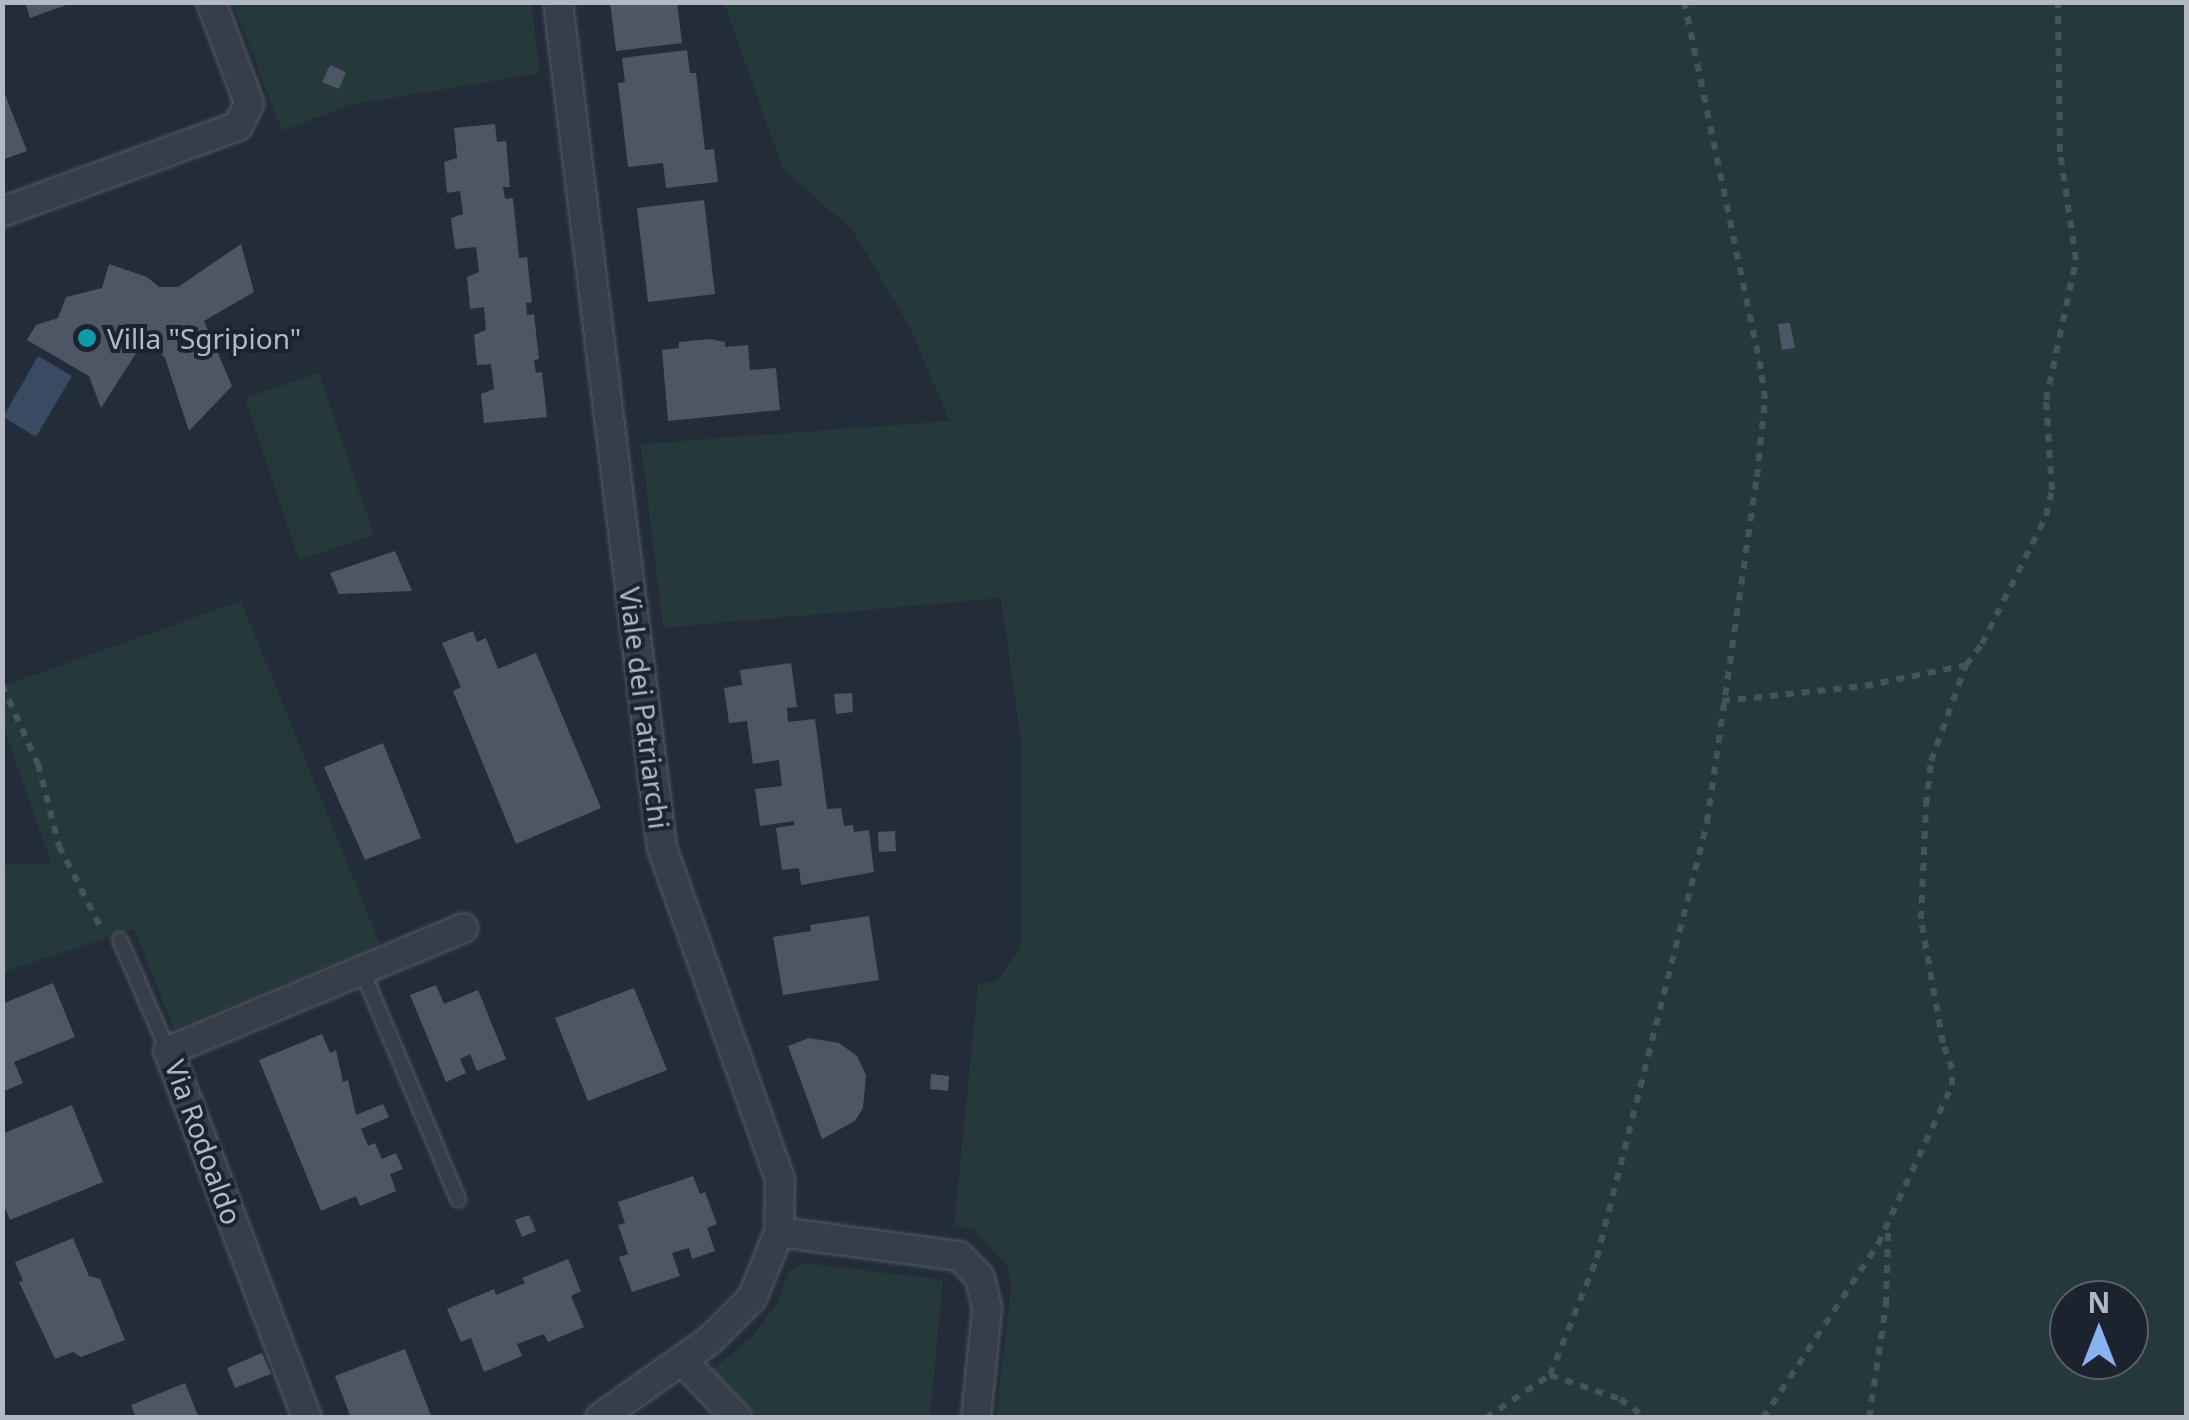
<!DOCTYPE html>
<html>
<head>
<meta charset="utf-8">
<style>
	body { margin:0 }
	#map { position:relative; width:2189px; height:1420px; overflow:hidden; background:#232c39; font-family:"Noto Sans",sans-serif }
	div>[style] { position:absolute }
	.green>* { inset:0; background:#25383a }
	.water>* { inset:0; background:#394a62 }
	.building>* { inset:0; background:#4c5665 }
	.path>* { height:6px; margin-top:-3px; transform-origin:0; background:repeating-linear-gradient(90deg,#435557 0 8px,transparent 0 16px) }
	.roads { filter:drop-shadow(0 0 2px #555c67) drop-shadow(0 0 2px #555c67) }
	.lane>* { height:14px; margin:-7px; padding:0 7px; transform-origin:7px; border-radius:7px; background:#373e4a }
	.street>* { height:28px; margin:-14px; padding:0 14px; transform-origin:14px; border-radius:14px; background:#373e4a }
	.dots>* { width:28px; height:28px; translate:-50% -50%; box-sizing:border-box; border:5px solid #1c232e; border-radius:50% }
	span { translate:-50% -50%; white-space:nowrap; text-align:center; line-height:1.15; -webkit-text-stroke:8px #1c232e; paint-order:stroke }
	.poi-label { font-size:28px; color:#b2b9c5 }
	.left { translate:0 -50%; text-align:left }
	.street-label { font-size:28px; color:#b2b9c5 }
	.frame { position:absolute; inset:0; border:5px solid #b2b9c5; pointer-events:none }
	.north { position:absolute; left:2049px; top:1280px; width:100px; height:100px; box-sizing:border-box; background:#1c232e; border:2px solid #585f6a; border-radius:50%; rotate:0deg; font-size:28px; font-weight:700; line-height:40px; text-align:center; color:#b2b9c5 }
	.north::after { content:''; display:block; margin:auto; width:35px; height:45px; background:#8ab2f2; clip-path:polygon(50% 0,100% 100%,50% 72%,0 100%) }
</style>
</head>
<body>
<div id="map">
	<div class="green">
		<i style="clip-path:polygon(233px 3px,531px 3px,540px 73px,349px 105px,282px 131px)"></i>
		<i style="clip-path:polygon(evenodd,724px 3px,2186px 3px,2186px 1417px,996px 1417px,1011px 1287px,1007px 1266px,973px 1229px,954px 1226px,978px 984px,997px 981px,1021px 947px,1021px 740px,1001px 598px,663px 628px,641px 444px,950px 421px,909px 326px,853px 231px,783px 169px,724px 3px,2069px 1300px,2129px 1300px,2129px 1360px,2069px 1360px,2069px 1300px)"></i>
		<i style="clip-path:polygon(319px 373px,374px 535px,299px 560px,245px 398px)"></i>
		<i style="clip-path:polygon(241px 601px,380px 944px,174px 1029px,134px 929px,3px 972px,3px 865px,51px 863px,3px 725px,3px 686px)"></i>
		<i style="clip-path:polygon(804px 1263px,943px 1280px,930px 1417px,758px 1417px,712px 1370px,753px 1336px,778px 1302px,789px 1272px)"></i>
	</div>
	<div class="water">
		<i style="clip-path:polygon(38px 356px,72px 376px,36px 437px,3px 417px)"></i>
	</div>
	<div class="building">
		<i style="clip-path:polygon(25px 2px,72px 2px,72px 3px,30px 18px)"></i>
		<i style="clip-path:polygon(610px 2px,677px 2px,682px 43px,616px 51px)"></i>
		<i style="clip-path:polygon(687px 50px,690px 73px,696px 73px,705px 150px,714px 149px,718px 182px,666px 188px,663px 163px,628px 167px,618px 83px,625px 82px,622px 58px)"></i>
		<i style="clip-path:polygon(330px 65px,346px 72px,339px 89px,322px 82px)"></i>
		<i style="clip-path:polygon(2px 87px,27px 151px,2px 160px)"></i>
		<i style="clip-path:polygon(495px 124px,497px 142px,506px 141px,510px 187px,503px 187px,505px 199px,513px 198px,519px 258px,527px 257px,532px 302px,526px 303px,527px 315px,534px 314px,539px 359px,534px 360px,536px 373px,542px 372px,547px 417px,484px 423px,481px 394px,494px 389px,491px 364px,477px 365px,474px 335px,486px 330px,484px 307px,470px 309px,467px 277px,479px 272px,476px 247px,455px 249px,451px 218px,463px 214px,460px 191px,447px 193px,444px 162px,457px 158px,454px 128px)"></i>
		<i style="clip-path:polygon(704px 200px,715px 294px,648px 302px,637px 208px)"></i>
		<i style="clip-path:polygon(241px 244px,254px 292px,204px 321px,232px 386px,189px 431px,165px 358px,147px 336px,101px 408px,89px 376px,27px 340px,36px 325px,58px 318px,66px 297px,102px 288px,109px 264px,147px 277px,159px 287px,178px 287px)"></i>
		<i style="clip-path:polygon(1790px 323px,1795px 348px,1782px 350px,1778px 324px)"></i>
		<i style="clip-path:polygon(710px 339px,725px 342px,725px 347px,748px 345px,750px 370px,776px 368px,780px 410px,668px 421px,662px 350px,679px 348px,679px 342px)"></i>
		<i style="clip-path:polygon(395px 551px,412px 591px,339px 594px,330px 573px)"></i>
		<i style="clip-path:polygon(473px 631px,477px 642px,486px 638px,498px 669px,536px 653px,601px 808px,516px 844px,453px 691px,461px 687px,442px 643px)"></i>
		<i style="clip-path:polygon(791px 663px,797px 707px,787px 708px,788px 722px,815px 719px,827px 809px,841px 808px,844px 826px,853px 825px,854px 832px,869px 830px,874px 872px,801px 885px,799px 868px,782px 870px,776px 828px,794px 825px,794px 821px,760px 826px,755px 789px,782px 786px,779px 760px,753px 764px,747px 721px,729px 723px,724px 688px,742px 685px,740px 670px)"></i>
		<i style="clip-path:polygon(852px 693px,853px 712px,836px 714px,834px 694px)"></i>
		<i style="clip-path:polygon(383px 743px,421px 838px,365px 860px,324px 767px)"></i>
		<i style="clip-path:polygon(895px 831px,896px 851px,879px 852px,878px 832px)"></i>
		<i style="clip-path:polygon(869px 916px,879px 980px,783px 995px,773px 937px,811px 931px,810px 925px)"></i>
		<i style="clip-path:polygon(53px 983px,75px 1037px,14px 1062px,23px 1083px,2px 1092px,2px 1004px)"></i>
		<i style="clip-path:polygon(436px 985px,444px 1004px,478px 990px,506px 1059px,477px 1071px,470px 1054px,460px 1059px,466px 1073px,446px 1082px,410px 995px)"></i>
		<i style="clip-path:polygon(634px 988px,667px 1070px,588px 1101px,555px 1018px)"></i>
		<i style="clip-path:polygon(322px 1034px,330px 1053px,336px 1050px,343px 1082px,348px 1080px,356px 1115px,383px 1104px,389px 1117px,361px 1129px,368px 1146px,375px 1143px,382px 1159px,396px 1153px,403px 1169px,390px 1174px,396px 1191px,360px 1206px,356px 1196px,321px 1211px,259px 1060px)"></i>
		<i style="clip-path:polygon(809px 1038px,839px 1043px,857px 1056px,866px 1075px,863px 1108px,855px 1121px,822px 1139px,788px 1046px)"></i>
		<i style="clip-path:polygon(931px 1074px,949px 1076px,948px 1091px,930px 1089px)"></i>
		<i style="clip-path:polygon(72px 1105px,103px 1182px,10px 1220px,2px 1201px,2px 1134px)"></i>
		<i style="clip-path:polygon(693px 1176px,700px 1194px,705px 1192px,717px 1224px,707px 1228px,715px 1251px,692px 1259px,689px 1248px,672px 1253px,680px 1276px,632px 1292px,619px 1257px,628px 1254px,618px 1225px,625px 1223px,618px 1202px)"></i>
		<i style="clip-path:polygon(529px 1215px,536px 1231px,522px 1237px,515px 1220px)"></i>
		<i style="clip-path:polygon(73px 1238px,89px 1276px,100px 1279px,125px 1340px,81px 1357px,73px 1352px,55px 1359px,19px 1282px,23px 1281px,15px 1262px)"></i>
		<i style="clip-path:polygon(568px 1259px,581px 1291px,571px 1296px,584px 1327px,548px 1342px,544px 1334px,517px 1344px,522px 1356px,484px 1372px,471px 1338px,461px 1342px,447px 1309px,494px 1289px,496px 1295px,525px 1283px,522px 1278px)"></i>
		<i style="clip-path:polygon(405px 1349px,432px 1418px,351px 1418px,335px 1376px)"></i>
		<i style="clip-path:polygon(262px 1353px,271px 1374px,235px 1388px,227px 1368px)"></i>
		<i style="clip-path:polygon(185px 1383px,199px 1418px,136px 1418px,131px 1405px)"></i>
	</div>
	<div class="path">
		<i style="left:2px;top:685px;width:87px;rotate:65.5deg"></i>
		<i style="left:38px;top:764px;width:85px;rotate:75.6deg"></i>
		<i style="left:59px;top:846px;width:92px;rotate:62.9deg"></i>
		<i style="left:1722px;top:701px;width:144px;rotate:-6deg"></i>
		<i style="left:1865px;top:686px;width:103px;rotate:-11.7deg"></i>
		<i style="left:1550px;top:1375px;width:74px;rotate:18.9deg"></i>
		<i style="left:1620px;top:1399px;width:32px;rotate:36deg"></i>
		<i style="left:1486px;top:1418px;width:77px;rotate:-33.9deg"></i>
		<i style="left:1550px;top:1375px;width:126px;rotate:-68.1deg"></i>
		<i style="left:1597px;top:1258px;width:450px;rotate:-75.8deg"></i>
		<i style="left:1707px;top:822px;width:349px;rotate:-81.8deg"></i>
		<i style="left:1757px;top:477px;width:78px;rotate:-84.1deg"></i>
		<i style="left:1765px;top:399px;width:30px;rotate:-98deg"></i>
		<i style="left:1761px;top:369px;width:375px;rotate:-101.8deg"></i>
		<i style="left:1763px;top:1418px;width:209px;rotate:-56.5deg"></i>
		<i style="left:1878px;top:1244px;width:175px;rotate:-65deg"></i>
		<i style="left:1952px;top:1085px;width:16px;rotate:-90deg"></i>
		<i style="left:1952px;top:1069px;width:28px;rotate:-109deg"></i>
		<i style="left:1943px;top:1043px;width:126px;rotate:-100.1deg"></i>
		<i style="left:1921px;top:919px;width:114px;rotate:-87.5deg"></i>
		<i style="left:1926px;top:805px;width:44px;rotate:-83.5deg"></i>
		<i style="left:1931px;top:761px;width:102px;rotate:-70deg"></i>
		<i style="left:1966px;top:665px;width:26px;rotate:-53deg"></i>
		<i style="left:1982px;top:644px;width:143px;rotate:-63.4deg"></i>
		<i style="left:2046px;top:516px;width:27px;rotate:-77deg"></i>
		<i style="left:2052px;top:490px;width:90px;rotate:-93.8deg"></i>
		<i style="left:2046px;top:400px;width:143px;rotate:-77.9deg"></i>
		<i style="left:2076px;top:260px;width:109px;rotate:-98.4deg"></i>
		<i style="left:2060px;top:152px;width:150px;rotate:-90.8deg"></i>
		<i style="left:1869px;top:1418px;width:114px;rotate:-81.4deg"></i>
		<i style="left:1886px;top:1305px;width:76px;rotate:-88.5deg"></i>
	</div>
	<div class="roads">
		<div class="lane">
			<i style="left:120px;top:940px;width:121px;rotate:66.6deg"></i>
			<i style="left:361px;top:968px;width:251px;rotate:67.2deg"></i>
		</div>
		<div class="street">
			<i style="left:558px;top:2px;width:852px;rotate:82.99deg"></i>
			<i style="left:662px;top:848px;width:352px;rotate:70.4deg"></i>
			<i style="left:780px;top:1180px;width:52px;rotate:91.1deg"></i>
			<i style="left:779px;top:1232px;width:71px;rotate:112.2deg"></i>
			<i style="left:752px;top:1298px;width:59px;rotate:135deg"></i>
			<i style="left:710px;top:1340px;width:135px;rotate:144.7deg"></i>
			<i style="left:2px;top:212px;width:251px;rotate:-20deg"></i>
			<i style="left:238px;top:126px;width:25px;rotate:-64deg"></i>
			<i style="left:249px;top:103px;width:108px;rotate:-110.6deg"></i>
			<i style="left:779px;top:1232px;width:182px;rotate:7.6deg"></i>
			<i style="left:959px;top:1256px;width:30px;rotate:46deg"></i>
			<i style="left:980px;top:1278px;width:32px;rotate:77deg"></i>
			<i style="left:987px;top:1309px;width:110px;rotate:95.8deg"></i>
			<i style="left:682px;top:1360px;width:80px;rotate:46.5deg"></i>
			<i style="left:307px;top:1418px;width:392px;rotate:-110.7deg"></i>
			<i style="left:168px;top:1051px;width:320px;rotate:-22.6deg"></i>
		</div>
	</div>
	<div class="dots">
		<i style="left:87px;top:338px;background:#0f9aa8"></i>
	</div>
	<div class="poi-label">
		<span class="left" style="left:107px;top:338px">Villa "Sgripion"</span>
	</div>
	<div class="street-label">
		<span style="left:645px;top:708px;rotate:83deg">Viale dei Patriarchi</span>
		<span style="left:204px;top:1142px;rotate:70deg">Via Rodoaldo</span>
	</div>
	<div class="frame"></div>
	<div class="north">N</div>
</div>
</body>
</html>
